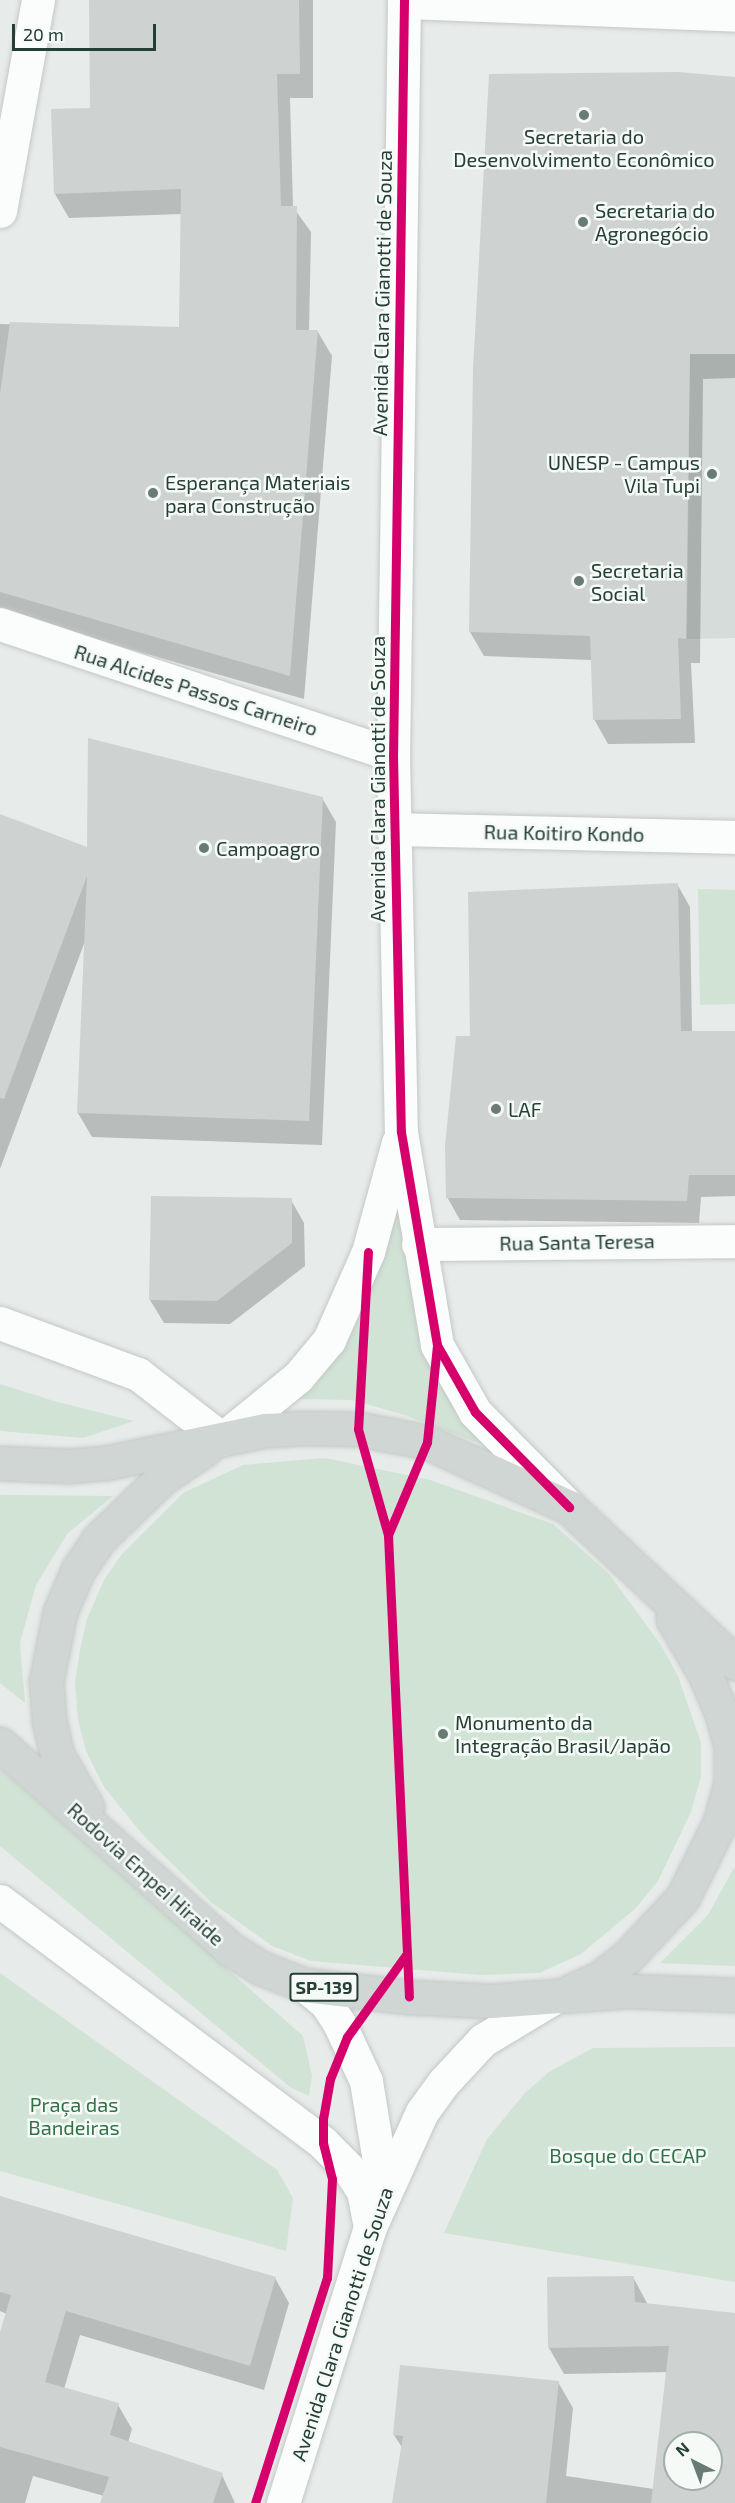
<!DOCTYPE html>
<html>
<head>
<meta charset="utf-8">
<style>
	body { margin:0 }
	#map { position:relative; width:735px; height:2503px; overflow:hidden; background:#e7ebe9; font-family:"Exo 2",sans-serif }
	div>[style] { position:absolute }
	.built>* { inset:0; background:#d5dcd9 }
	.green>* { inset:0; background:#d1e3d5 }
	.shadow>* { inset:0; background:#0003 }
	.building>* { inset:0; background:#ced2d0 }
	.roads { filter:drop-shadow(0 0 2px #c4c8c6) drop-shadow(0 0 2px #c4c8c6) }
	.street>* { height:33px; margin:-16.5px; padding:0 16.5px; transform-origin:16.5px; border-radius:16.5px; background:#fbfcfc }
	.primary>* { height:33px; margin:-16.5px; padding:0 16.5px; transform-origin:16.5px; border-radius:16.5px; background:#cfd6d4 }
	.cycleway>* { height:9px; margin:-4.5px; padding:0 4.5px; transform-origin:4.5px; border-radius:4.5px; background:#d6006c }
	.dots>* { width:16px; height:16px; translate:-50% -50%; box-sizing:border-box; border:3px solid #f5faf7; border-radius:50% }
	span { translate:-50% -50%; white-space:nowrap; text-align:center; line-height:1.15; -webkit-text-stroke:5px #f5faf7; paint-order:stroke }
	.shield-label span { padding:2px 4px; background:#f5faf7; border:2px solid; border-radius:4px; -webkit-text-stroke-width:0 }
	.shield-label { font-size:18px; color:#253e36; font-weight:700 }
	.poi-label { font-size:20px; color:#253e36 }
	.left { translate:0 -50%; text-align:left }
	.right { translate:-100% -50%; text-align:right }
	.street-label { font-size:20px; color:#253e36 }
	.park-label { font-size:20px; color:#317346 }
	.north { position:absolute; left:663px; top:2431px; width:60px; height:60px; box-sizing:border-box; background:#f5faf7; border:2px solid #a2afaa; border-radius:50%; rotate:318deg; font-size:16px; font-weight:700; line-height:24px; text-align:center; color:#253e36 }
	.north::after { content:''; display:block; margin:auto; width:21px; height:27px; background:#697b75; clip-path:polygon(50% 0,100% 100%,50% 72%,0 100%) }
	.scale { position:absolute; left:12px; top:24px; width:144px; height:27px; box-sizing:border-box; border:3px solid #253e36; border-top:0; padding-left:8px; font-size:18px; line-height:21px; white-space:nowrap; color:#253e36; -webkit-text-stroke:4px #f5faf7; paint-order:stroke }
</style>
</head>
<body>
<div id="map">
	<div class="built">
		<i style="clip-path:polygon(690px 354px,735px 354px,735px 638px,687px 639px)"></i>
	</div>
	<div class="green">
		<i style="clip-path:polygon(698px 889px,735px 890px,735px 1004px,700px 1005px)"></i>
		<i style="clip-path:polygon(394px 1193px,497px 1450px,405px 1415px,352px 1400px,301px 1399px,279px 1403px)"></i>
		<i style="clip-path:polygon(0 1384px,54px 1401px,134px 1421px,83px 1438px,0 1431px)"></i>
		<i style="clip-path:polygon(325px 1458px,430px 1480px,553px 1524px,609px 1574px,661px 1645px,678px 1676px,701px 1743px,701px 1776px,691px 1812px,658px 1881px,635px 1909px,581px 1954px,539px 1973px,481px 1975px,311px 1961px,272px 1946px,211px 1902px,144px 1836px,104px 1787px,86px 1751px,78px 1720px,75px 1683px,80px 1650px,87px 1619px,104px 1580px,122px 1554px,183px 1493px,243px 1465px)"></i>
		<i style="clip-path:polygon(0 1495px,113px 1496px,67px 1534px,36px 1585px,20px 1643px,25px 1703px,0 1683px)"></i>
		<i style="clip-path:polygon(0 1768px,303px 2036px,312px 2076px,309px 2096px,290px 2087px,0 1846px)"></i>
		<i style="clip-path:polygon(735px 1866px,735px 1966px,660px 1963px,708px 1915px)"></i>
		<i style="clip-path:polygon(0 1973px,277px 2170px,293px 2198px,286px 2251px,0 2171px)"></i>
		<i style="clip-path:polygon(735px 2047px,735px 2282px,444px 2233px,487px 2139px,525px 2093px,549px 2072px,593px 2048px)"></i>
	</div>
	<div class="shadow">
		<i style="clip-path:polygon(90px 0,313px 0,313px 98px,290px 98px,293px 207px,311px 232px,309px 332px,318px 332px,332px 356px,304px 699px,0 612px,0 324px,180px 328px,182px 214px,69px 218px,55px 194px,92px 109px)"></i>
		<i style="clip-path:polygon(735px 78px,735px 378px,703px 379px,700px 663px,691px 663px,695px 743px,608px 744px,594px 719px,592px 660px,484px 656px,470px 632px)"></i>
		<i style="clip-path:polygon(322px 798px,336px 822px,322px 1145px,92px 1137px,78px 1113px,85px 941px,0 1169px,0 815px,88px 849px)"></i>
		<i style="clip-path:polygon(677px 884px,690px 907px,692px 1032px,735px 1031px,735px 1196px,701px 1197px,699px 1223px,460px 1220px,447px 1197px,472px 1037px)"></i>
		<i style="clip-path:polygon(291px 1200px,304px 1223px,305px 1266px,230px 1324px,164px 1323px,150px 1300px)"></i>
		<i style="clip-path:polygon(0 2197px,275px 2278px,289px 2303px,264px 2390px,80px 2335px,64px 2389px,118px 2405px,132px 2429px,128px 2443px,222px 2475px,235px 2503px,102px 2503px,104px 2496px,33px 2476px,25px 2503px,0 2503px,0 2337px,7px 2314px,0 2311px)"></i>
		<i style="clip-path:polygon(evenodd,633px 2277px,648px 2305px,735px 2315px,735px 2503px,394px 2503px,403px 2449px,394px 2435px,558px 2382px,573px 2408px,566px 2476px,654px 2489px,668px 2372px,564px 2374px,549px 2348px,633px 2277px,675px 2443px,711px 2443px,711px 2479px,675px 2479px,675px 2443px)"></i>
	</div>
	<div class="building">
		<i style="clip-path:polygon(89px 0,299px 0,300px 74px,277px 74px,281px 206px,297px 206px,296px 330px,318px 330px,290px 676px,0 592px,0 394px,10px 322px,179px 327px,181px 189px,54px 194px,51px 109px,90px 108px)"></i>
		<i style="clip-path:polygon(679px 72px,735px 77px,735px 354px,690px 354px,686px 639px,678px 638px,681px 719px,593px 720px,590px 636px,469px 632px,473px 370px,489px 74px)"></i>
		<i style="clip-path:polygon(88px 738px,323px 797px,309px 1121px,77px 1113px,87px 876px,4px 1099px,0 1098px,0 814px,87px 847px)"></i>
		<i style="clip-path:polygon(678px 883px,681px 1031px,735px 1031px,735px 1175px,689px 1175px,687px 1201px,446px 1198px,445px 1146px,456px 1036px,470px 1036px,468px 892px)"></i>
		<i style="clip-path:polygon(151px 1196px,292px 1198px,292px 1243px,217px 1301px,149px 1300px)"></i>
		<i style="clip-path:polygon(0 2196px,276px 2277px,250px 2366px,66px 2311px,45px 2382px,119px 2403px,110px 2435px,223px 2473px,213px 2503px,100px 2503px,109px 2477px,0 2447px,0 2332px,11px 2295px,0 2292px)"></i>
		<i style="clip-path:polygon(evenodd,634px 2276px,635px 2302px,735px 2313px,735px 2503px,651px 2503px,669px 2346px,548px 2348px,547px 2277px,634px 2276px,675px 2443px,711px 2443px,711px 2479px,675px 2479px,675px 2443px)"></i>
		<i style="clip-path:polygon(400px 2365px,559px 2381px,546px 2503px,392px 2503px,403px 2436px,393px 2435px)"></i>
	</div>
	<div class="roads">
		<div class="street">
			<i style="left:404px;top:0;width:755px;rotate:90.83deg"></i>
			<i style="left:393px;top:755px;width:377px;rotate:88.8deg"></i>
			<i style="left:401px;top:1132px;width:216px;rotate:80.4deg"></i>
			<i style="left:437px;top:1345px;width:77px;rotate:60.4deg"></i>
			<i style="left:475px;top:1412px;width:129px;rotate:45.3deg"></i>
			<i style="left:404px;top:2px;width:331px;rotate:2.2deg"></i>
			<i style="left:0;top:211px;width:214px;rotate:-79.8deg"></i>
			<i style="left:0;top:624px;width:414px;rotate:18.4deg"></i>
			<i style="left:393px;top:829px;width:342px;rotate:1.3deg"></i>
			<i style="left:418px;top:1244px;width:317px;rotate:-0.5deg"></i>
			<i style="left:0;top:1323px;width:147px;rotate:20.3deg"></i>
			<i style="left:138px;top:1374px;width:106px;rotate:37.7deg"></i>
			<i style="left:222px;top:1439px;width:98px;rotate:-39.2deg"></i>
			<i style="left:298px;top:1377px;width:48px;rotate:-50deg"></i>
			<i style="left:329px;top:1340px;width:96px;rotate:-66.1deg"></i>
			<i style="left:368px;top:1252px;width:114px;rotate:-74.7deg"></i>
			<i style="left:0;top:1901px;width:404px;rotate:36.8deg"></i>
			<i style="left:323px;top:2143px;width:35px;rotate:45deg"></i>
			<i style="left:348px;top:2168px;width:27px;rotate:57deg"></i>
			<i style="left:363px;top:2191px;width:37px;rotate:79deg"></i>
			<i style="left:304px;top:1985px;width:28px;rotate:39deg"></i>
			<i style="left:326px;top:2003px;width:24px;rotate:57deg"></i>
			<i style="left:339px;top:2023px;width:64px;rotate:65deg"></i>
			<i style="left:366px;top:2081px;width:112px;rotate:80.8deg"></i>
			<i style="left:283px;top:2503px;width:289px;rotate:-72.5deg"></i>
			<i style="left:370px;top:2227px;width:126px;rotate:-65.7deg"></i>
			<i style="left:422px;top:2112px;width:36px;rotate:-54deg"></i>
			<i style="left:443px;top:2083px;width:59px;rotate:-47.1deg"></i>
			<i style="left:483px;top:2040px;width:82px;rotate:-31deg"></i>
		</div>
		<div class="primary">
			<i style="left:0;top:1463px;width:69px;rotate:2.5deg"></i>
			<i style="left:69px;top:1466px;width:36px;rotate:-5deg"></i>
			<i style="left:105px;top:1463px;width:164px;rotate:-11.6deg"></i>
			<i style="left:266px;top:1430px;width:34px;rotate:-3deg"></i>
			<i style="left:300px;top:1428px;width:58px;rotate:1deg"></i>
			<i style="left:358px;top:1429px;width:70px;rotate:10.7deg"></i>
			<i style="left:427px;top:1442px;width:156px;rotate:24.6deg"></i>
			<i style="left:569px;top:1507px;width:228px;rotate:43.2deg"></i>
			<i style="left:0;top:1744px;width:308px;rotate:41.7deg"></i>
			<i style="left:230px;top:1949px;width:36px;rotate:32deg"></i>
			<i style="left:261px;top:1968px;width:46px;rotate:21.6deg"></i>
			<i style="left:304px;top:1985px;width:106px;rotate:6.5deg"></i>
			<i style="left:409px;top:1997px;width:82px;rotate:2.8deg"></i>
			<i style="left:491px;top:2001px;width:137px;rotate:-4.2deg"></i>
			<i style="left:628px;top:1991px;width:107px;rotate:2.1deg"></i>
			<i style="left:87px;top:1807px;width:60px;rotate:-120deg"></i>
			<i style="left:57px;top:1755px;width:35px;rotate:-103deg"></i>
			<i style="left:49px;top:1721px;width:39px;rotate:-94deg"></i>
			<i style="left:46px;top:1682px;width:71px;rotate:-78.7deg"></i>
			<i style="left:60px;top:1612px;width:46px;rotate:-66.8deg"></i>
			<i style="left:78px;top:1570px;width:36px;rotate:-56deg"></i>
			<i style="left:98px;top:1540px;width:89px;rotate:-44.1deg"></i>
			<i style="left:162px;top:1478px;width:52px;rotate:-34deg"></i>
			<i style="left:571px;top:1991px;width:32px;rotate:-24deg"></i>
			<i style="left:600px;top:1978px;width:37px;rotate:-38deg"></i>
			<i style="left:629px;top:1955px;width:79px;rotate:-47deg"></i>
			<i style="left:683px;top:1897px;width:84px;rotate:-63.7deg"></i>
			<i style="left:720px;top:1822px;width:41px;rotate:-74.2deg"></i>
			<i style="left:731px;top:1783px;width:36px;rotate:-90deg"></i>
			<i style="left:731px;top:1747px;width:34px;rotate:-105deg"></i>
			<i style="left:722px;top:1714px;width:43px;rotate:-113deg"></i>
			<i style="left:705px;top:1674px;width:64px;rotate:-120.2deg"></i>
		</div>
	</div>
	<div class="cycleway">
		<i style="left:404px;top:0;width:755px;rotate:90.83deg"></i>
		<i style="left:393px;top:755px;width:377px;rotate:88.8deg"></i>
		<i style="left:401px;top:1132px;width:216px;rotate:80.4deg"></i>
		<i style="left:437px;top:1345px;width:77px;rotate:60.4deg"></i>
		<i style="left:475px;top:1412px;width:134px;rotate:45.3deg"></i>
		<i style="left:368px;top:1252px;width:177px;rotate:93.2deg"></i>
		<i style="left:358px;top:1429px;width:110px;rotate:74.2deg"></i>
		<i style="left:388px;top:1535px;width:462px;rotate:87.4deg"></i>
		<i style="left:388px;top:1535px;width:101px;rotate:-67.2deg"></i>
		<i style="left:427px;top:1442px;width:98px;rotate:-84.1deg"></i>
		<i style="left:255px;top:2503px;width:236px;rotate:-72.3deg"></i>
		<i style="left:327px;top:2278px;width:99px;rotate:-87.1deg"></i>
		<i style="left:332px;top:2179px;width:37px;rotate:-104deg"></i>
		<i style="left:323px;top:2143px;width:24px;rotate:-90deg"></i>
		<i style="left:323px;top:2119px;width:41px;rotate:-80.1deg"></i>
		<i style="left:330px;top:2079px;width:45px;rotate:-68deg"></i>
		<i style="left:347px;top:2037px;width:101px;rotate:-54.3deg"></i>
	</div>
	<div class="dots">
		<i style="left:584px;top:115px;background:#697b75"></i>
		<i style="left:583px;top:222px;background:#697b75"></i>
		<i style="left:712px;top:474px;background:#697b75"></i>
		<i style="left:153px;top:493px;background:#697b75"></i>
		<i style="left:579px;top:581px;background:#697b75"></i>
		<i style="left:204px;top:848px;background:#697b75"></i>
		<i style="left:496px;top:1109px;background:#697b75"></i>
		<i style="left:443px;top:1734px;background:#697b75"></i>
	</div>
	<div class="shield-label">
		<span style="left:324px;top:1987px">SP-139</span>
	</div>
	<div class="poi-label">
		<span style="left:584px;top:148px">Secretaria do<br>Desenvolvimento Econômico</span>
		<span class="left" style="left:595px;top:222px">Secretaria do<br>Agronegócio</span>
		<span class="right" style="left:700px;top:474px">UNESP - Campus<br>Vila Tupi</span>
		<span class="left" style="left:165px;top:494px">Esperança Materiais<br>para Construção</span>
		<span class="left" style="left:591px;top:582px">Secretaria<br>Social</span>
		<span class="left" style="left:216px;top:848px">Campoagro</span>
		<span class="left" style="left:508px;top:1109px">LAF</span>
		<span class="left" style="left:455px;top:1734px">Monumento da<br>Integração Brasil/Japão</span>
	</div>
	<div class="street-label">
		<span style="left:382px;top:293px;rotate:-89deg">Avenida Clara Gianotti de Souza</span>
		<span style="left:196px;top:690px;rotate:18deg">Rua Alcides Passos Carneiro</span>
		<span style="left:377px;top:779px;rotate:-90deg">Avenida Clara Gianotti de Souza</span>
		<span style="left:564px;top:833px;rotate:1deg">Rua Koitiro Kondo</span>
		<span style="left:577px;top:1242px;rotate:-1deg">Rua Santa Teresa</span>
		<span style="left:146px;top:1874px;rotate:42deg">Rodovia Empei Hiraide</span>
		<span style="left:342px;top:2324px;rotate:-72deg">Avenida Clara Gianotti de Souza</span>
	</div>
	<div class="park-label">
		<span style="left:74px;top:2116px">Praça das<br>Bandeiras</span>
		<span style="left:628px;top:2155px">Bosque do CECAP</span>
	</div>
	<div class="north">N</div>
	<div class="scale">20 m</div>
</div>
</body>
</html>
